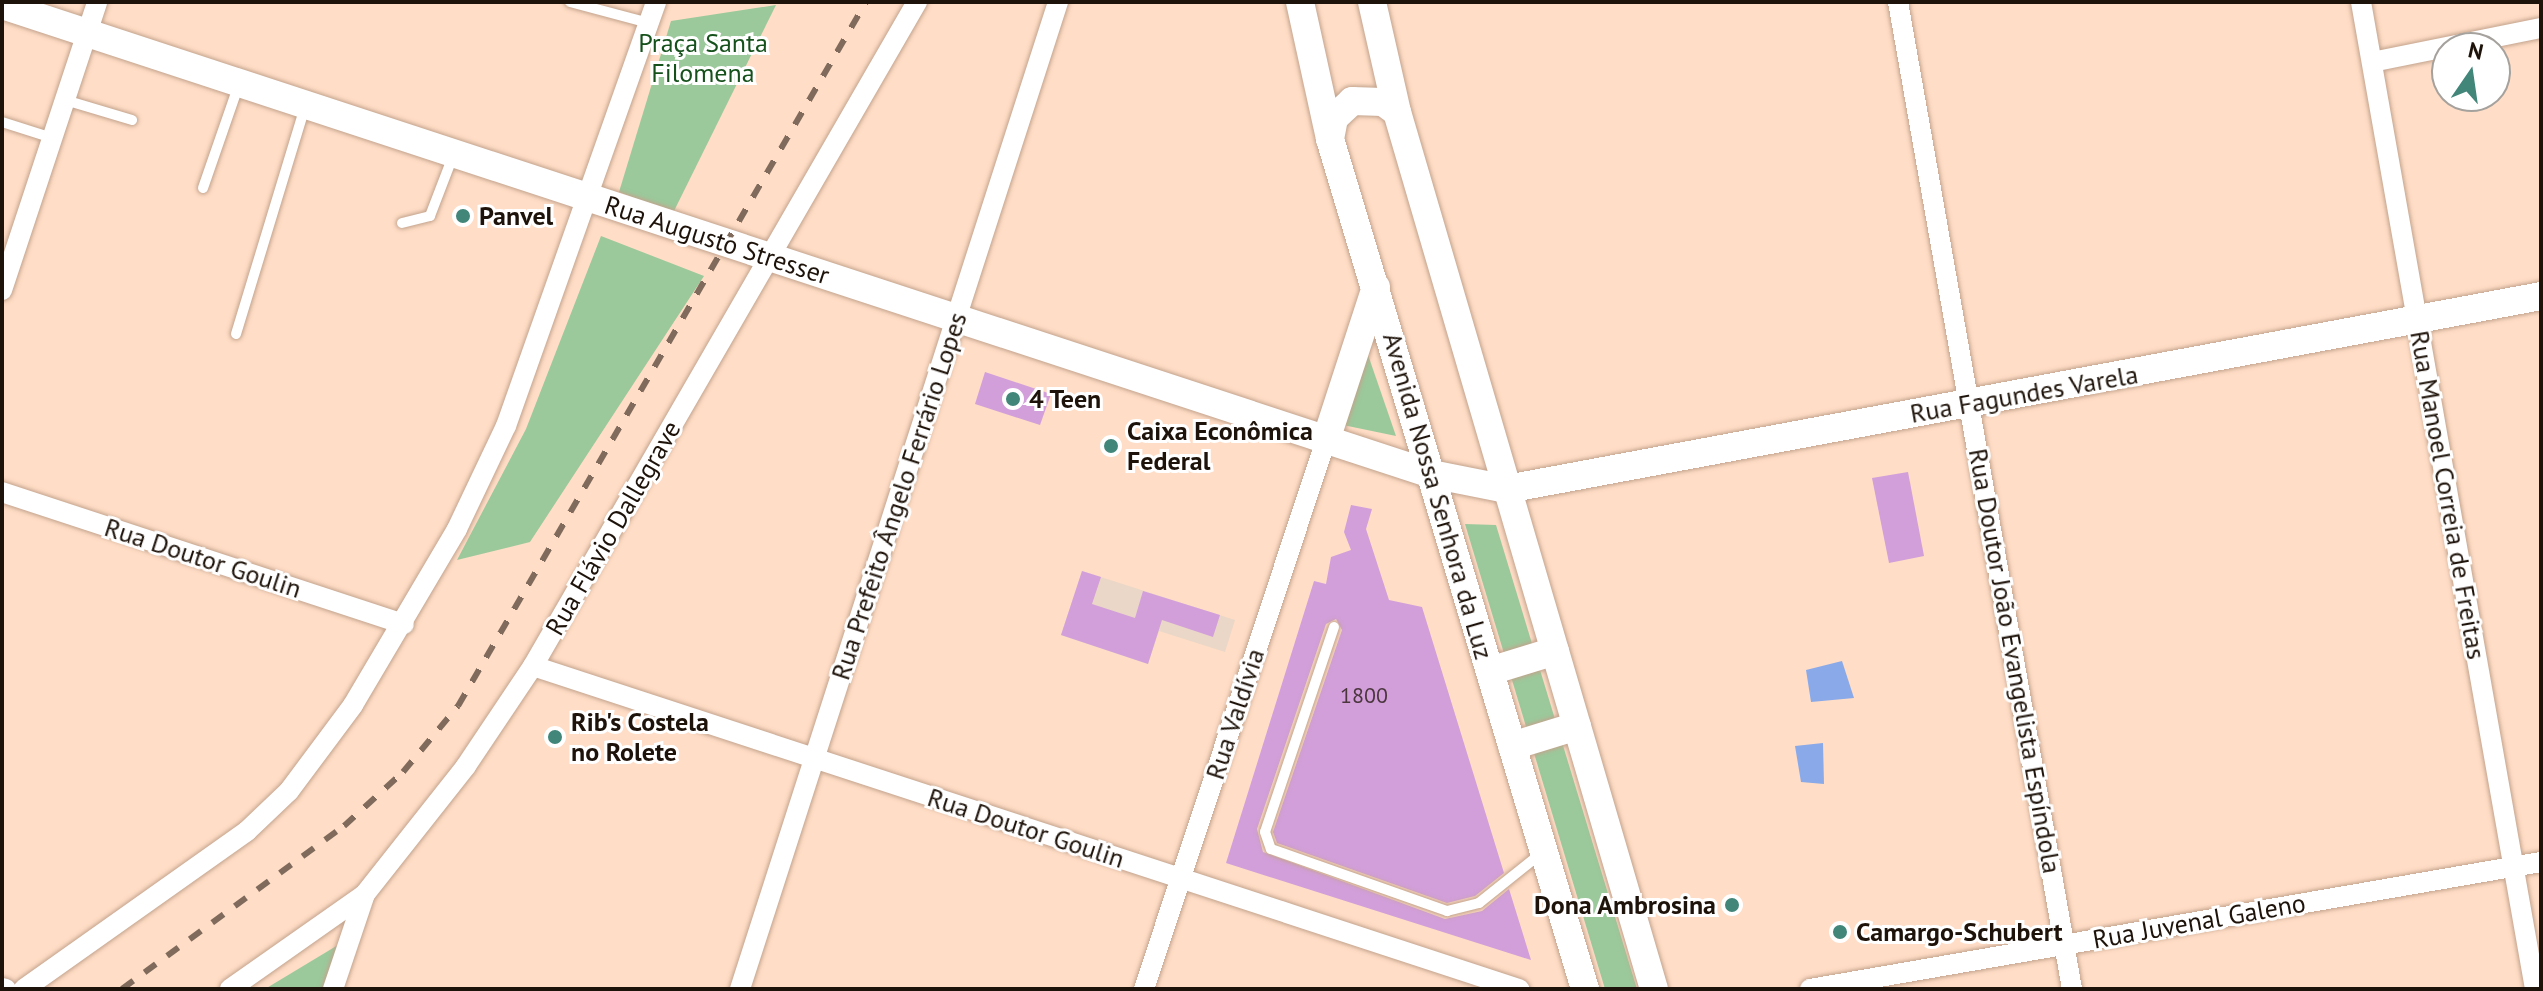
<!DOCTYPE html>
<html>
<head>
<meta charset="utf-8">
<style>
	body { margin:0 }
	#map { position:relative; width:2543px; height:991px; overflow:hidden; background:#ffddc6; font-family:"PT Sans",sans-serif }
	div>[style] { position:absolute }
	.industrial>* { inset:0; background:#ead7c7 }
	.green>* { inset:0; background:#9bc99b }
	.water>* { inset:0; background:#89a9e9 }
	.building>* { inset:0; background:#d29fda }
	.roads { filter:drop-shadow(0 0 2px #c3a38d) drop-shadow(0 0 2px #c3a38d) }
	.lane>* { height:10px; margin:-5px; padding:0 5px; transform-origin:5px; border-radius:5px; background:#fff }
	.street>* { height:20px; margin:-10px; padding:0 10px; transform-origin:10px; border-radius:10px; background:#fff }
	.secondary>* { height:28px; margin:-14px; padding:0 14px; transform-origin:14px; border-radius:14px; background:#fff }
	.rail>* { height:6px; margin-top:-3px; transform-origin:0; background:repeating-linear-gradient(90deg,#7f6a5b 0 14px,transparent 0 28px) }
	.dots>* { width:22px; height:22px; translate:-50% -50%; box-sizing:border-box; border:4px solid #fff; border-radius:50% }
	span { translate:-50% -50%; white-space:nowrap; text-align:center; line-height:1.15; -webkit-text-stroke:6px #fff; paint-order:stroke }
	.number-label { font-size:22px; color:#4b363e }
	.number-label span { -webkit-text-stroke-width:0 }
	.park-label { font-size:26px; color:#16511c }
	.poi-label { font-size:26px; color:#1e130a; font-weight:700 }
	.left { translate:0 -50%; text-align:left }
	.right { translate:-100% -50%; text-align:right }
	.street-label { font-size:26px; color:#1e130a }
	.frame { position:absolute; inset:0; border:4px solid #1e130a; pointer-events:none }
	.north { position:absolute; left:2431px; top:32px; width:80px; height:80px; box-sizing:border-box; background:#fff; border:2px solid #a5a19d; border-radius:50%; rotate:13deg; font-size:22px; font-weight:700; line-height:32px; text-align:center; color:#1e130a }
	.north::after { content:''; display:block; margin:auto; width:28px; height:36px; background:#42867a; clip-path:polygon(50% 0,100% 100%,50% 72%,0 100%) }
</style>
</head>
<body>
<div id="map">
	<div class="industrial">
		<i style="clip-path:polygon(1082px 571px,1235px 620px,1225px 652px,1159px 631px,1148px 664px,1061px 635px)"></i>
	</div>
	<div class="green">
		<i style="clip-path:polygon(776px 5px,673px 213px,619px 192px,671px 21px)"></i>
		<i style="clip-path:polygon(601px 236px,704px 276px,530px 542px,457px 560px,526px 429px)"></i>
		<i style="clip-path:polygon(1366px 349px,1396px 436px,1343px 425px)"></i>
		<i style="clip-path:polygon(1465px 524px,1496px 525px,1637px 989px,1605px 989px)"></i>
		<i style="clip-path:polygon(338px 945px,323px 989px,265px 989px)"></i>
	</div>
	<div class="water">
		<i style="clip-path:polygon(1842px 661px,1854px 698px,1811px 702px,1806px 670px)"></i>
		<i style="clip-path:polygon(1823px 743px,1824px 784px,1801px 782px,1795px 746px)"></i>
	</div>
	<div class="building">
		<i style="clip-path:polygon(985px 372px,1051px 394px,1040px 425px,975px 404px)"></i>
		<i style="clip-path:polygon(1908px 472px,1924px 556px,1889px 563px,1872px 478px)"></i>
		<i style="clip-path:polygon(1351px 505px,1372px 509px,1366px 529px,1389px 600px,1422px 607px,1504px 873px,1475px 896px,1447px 903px,1277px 843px,1273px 832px,1342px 630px,1336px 619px,1326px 624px,1257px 829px,1263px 852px,1445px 919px,1482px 911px,1509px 889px,1531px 960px,1226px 863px,1314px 581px,1326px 584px,1331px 557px,1351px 550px,1344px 532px)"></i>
		<i style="clip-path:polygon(1082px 571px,1101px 577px,1092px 604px,1135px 618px,1143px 591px,1220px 615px,1213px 637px,1162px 620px,1148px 664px,1061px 635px)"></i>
	</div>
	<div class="roads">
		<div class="lane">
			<i style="left:570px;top:2px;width:82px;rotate:14.9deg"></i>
			<i style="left:65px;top:100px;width:70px;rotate:16.6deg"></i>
			<i style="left:2px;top:122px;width:52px;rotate:17.7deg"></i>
			<i style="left:203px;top:188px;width:110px;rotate:-70.9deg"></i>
			<i style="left:402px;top:223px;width:29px;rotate:-14deg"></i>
			<i style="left:430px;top:216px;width:64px;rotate:-69deg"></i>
			<i style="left:236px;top:334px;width:237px;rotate:-73.1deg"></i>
			<i style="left:1334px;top:627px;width:216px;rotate:108.6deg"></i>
			<i style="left:1265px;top:832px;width:18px;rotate:71deg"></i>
			<i style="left:1271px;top:849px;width:187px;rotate:19.4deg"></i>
			<i style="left:1447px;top:911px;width:33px;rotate:-14deg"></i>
			<i style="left:1479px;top:903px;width:77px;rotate:-38.7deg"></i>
		</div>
		<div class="street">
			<i style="left:1898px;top:2px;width:1002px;rotate:80deg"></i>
			<i style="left:2361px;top:2px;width:1002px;rotate:80deg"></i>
			<i style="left:2372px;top:62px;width:172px;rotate:-11.4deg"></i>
			<i style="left:2px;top:290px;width:303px;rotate:-71.7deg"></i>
			<i style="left:2px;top:492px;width:423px;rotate:18.2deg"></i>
			<i style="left:533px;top:666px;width:1038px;rotate:18.14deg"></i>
			<i style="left:2px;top:988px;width:4px;rotate:14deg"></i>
			<i style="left:24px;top:989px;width:273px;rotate:-35.3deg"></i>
			<i style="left:247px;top:831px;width:58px;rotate:-43.6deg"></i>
			<i style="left:289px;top:791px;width:107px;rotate:-53.3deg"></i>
			<i style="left:353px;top:705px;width:204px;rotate:-59.4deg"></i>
			<i style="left:457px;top:529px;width:114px;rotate:-64.6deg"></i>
			<i style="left:506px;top:426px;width:450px;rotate:-70.5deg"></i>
			<i style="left:230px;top:989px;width:165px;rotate:-35.1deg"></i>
			<i style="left:365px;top:894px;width:163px;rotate:-51.7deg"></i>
			<i style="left:466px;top:766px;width:120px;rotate:-56.2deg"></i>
			<i style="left:533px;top:666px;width:767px;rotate:-59.96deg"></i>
			<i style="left:333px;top:989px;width:100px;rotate:-71.4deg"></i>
			<i style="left:740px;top:989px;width:1037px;rotate:-72.14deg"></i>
			<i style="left:1144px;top:989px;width:578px;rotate:-71.66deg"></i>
			<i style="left:1810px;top:989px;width:742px;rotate:-9.86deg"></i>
		</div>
		<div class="secondary">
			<i style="left:1300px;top:2px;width:140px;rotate:77.6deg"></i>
			<i style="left:1330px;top:139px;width:887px;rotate:73.3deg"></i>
			<i style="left:1372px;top:2px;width:113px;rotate:77.2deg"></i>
			<i style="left:1397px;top:112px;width:914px;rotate:73.67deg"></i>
			<i style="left:2px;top:5px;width:1504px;rotate:18.17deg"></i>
			<i style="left:1431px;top:474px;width:77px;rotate:11.2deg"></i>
			<i style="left:1507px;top:489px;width:1052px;rotate:-10.57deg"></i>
			<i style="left:1330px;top:139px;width:21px;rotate:-79deg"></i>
			<i style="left:1334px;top:118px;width:25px;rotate:-43deg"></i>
			<i style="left:1352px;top:101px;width:31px;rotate:2deg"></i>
			<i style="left:1383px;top:102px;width:17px;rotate:36deg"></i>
			<i style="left:1326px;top:440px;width:161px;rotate:-71.9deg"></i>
			<i style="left:1490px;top:671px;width:68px;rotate:-17.1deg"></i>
			<i style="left:1512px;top:746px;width:68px;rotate:-17.1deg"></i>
		</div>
	</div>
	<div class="rail">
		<i style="left:122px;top:989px;width:275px;rotate:-36.3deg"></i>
		<i style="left:344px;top:826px;width:80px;rotate:-42.5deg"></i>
		<i style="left:403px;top:772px;width:86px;rotate:-50.2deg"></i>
		<i style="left:458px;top:706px;width:814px;rotate:-59.91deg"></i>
	</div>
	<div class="dots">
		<i style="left:463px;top:216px;background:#42867a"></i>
		<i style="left:1013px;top:399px;background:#42867a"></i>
		<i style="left:1111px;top:446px;background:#42867a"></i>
		<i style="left:555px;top:737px;background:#42867a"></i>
		<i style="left:1732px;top:905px;background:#42867a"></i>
		<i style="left:1840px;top:932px;background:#42867a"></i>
	</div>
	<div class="number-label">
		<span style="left:1364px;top:696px">1800</span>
	</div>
	<div class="park-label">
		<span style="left:703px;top:58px">Praça Santa<br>Filomena</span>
	</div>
	<div class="poi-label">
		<span class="left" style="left:479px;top:216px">Panvel</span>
		<span class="left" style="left:1029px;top:399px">4 Teen</span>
		<span class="left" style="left:1127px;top:446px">Caixa Econômica<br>Federal</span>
		<span class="left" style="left:571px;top:737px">Rib's Costela<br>no Rolete</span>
		<span class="right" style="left:1716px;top:905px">Dona Ambrosina</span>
		<span class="left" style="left:1856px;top:932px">Camargo-Schubert</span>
	</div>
	<div class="street-label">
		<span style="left:717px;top:240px;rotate:18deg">Rua Augusto Stresser</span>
		<span style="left:2024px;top:394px;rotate:-10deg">Rua Fagundes Varela</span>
		<span style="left:2448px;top:495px;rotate:80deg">Rua Manoel Correia de Freitas</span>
		<span style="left:899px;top:496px;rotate:-72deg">Rua Prefeito Ângelo Ferrário Lopes</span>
		<span style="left:1438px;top:496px;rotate:74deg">Avenida Nossa Senhora da Luz</span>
		<span style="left:613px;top:528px;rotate:-60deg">Rua Flávio Dallegrave</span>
		<span style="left:203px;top:558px;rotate:18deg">Rua Doutor Goulin</span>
		<span style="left:2015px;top:661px;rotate:80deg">Rua Doutor João Evangelista Espíndola</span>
		<span style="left:1235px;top:714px;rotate:-72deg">Rua Valdívia</span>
		<span style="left:1026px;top:828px;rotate:18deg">Rua Doutor Goulin</span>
		<span style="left:2199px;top:921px;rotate:-10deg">Rua Juvenal Galeno</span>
	</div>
	<div class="frame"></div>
	<div class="north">N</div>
</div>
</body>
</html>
